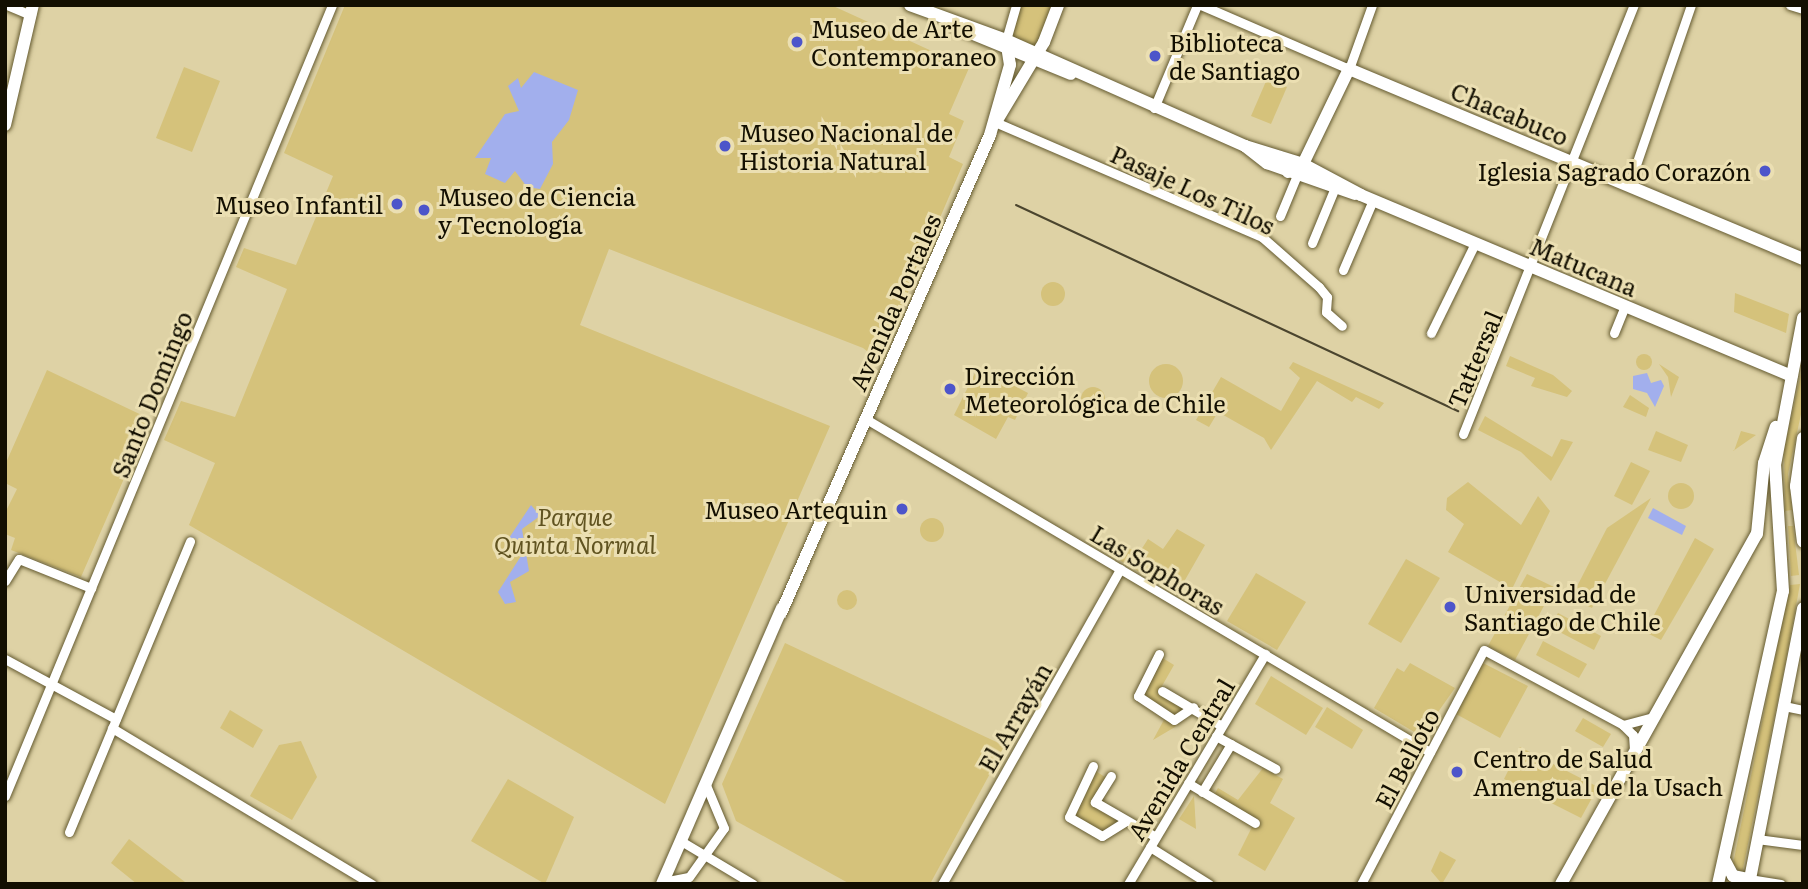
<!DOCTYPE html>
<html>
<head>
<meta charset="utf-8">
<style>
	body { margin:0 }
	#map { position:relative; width:1808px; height:889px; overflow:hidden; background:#ded2a5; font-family:Literata,serif }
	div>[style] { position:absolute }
	.green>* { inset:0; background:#d5c27b }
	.round { border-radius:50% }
	.water>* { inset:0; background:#a2afed }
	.roads { filter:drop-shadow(0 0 2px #645a30) drop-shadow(0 0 2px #645a30) }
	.minor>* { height:9px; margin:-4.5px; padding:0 4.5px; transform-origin:4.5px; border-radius:4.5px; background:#fff }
	.major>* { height:12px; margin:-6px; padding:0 6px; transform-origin:6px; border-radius:6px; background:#fff }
	.rail>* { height:2px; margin:-1px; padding:0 1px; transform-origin:1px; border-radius:1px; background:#4b452e }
	.dots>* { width:19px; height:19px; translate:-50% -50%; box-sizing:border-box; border:4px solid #ebdfb2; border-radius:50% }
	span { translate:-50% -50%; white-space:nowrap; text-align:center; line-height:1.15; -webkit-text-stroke:6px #ebdfb2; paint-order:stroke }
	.poi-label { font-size:24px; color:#130f01 }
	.left { translate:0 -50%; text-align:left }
	.right { translate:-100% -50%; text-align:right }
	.street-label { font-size:24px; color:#130f01 }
	.park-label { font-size:24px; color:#605320; font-style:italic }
	.frame { position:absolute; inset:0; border:7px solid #130f01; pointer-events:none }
</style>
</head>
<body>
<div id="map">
	<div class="green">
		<i style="clip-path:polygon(345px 5px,831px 5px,969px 68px,949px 114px,964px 121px,949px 157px,963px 164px,879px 360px,863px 348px,609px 249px,580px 325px,830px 426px,665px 804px,189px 525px,215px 463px,164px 440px,181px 401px,235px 417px,287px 289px,236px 267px,244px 248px,296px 265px,333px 176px,284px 153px)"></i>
		<i style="clip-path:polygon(1021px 5px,1056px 5px,1037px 48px,1011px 36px)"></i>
		<i style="clip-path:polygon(184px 67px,220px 81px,192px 152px,156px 138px)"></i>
		<i style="clip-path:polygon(1267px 79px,1287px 87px,1271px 124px,1251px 116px)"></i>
		<i class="round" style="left:1041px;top:282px;width:24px;height:24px"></i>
		<i style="clip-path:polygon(1735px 293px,1789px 314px,1786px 333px,1734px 312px)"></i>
		<i class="round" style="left:1636px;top:354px;width:16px;height:16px"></i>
		<i style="clip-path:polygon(1510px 356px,1553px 375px,1572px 391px,1567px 397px,1531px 386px,1535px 378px,1506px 366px)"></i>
		<i style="clip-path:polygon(1293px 362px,1384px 403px,1379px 409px,1356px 397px,1352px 402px,1317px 381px,1271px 450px,1264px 438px,1218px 412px,1209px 427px,1196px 420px,1221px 377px,1281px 411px,1300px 378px,1289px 368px)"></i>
		<i style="clip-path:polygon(1659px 364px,1679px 377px,1671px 397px,1668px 377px)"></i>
		<i style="clip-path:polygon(1803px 364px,1803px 405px,1788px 474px,1792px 510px,1785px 511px,1784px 450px)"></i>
		<i class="round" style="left:1149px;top:364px;width:34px;height:34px"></i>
		<i style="clip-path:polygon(978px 367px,1028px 393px,1015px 420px,1008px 417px,996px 439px,954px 415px)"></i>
		<i style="clip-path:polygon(47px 370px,150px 419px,81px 577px,11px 550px,15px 538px,5px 534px,5px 513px,17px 489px,5px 483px,5px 465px)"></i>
		<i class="round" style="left:1081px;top:387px;width:24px;height:24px"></i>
		<i style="clip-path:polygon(1630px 395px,1649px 408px,1646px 417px,1623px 407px)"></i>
		<i style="clip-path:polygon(1485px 416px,1552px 457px,1561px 439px,1573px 442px,1551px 481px,1521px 452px,1478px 430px)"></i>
		<i style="clip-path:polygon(1656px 431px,1688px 445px,1681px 462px,1648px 450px)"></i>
		<i style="clip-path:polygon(1741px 431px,1756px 435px,1733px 451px,1734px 451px)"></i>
		<i style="clip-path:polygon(1631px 462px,1650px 471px,1632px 505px,1614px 496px)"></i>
		<i style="clip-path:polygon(1468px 482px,1521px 525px,1538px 496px,1550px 511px,1512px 589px,1448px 552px,1464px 524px,1446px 510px,1447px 498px)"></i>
		<i class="round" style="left:1668px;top:483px;width:26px;height:26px"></i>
		<i style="clip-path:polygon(1651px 498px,1592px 608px,1571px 598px,1607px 528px)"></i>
		<i class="round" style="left:920px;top:518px;width:24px;height:24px"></i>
		<i style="clip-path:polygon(1788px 526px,1793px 526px,1799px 575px,1791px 576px)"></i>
		<i style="clip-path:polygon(1177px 529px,1205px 545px,1177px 594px,1114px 557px,1120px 544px,1139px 553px,1148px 539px,1163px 549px)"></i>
		<i style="clip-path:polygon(1695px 538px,1714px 549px,1661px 640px,1645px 632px)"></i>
		<i style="clip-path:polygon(1406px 559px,1440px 578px,1401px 643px,1368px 624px)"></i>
		<i style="clip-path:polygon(1256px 573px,1306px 602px,1277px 650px,1227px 621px)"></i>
		<i style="clip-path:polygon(1527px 574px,1554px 587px,1515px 660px,1488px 646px)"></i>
		<i style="clip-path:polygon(1800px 584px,1786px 660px,1742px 873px,1733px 864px,1790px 585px)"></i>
		<i class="round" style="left:837px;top:590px;width:20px;height:20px"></i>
		<i style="clip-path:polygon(1558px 613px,1601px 636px,1594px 650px,1550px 627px)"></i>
		<i style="clip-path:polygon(1543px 641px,1587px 664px,1579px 678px,1536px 655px)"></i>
		<i style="clip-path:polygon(785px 643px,1005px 746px,930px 884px,850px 884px,736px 821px,722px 784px)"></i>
		<i style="clip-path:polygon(1161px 657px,1174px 665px,1158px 693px,1185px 709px,1175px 727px,1153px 740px,1166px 716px,1137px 699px)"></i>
		<i style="clip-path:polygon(1410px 663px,1455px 688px,1421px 736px,1374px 708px,1397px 668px,1404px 672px)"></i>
		<i style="clip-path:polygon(1483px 663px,1528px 686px,1500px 738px,1456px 714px)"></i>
		<i style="clip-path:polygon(1271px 676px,1323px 708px,1306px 735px,1255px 704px)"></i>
		<i style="clip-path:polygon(1327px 707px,1363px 730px,1352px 749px,1315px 727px)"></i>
		<i style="clip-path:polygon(230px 710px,263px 730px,253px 748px,220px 728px)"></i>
		<i style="clip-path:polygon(1583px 718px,1611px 734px,1603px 747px,1575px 731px)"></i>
		<i style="clip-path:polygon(301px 741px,317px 777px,292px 820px,250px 796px,279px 745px)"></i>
		<i style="clip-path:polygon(1520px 747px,1598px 787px,1581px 818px,1504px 779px)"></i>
		<i style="clip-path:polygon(1263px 768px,1283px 779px,1270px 803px,1295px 818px,1265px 871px,1238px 855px,1252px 827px,1210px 802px,1218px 788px,1238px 800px)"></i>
		<i style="clip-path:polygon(1094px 770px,1108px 779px,1093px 804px,1117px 821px,1102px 833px,1072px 816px)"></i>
		<i style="clip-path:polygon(508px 779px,574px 817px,545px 884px,471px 841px)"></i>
		<i style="clip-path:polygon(1194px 796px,1196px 829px,1179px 819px)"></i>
		<i style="clip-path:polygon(129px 839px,185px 882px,184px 884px,137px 884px,111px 863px)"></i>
		<i style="clip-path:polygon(1440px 851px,1456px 860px,1442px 884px,1431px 871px)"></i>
	</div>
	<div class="water">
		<i style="clip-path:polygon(534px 72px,578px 90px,569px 120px,552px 142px,553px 164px,540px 189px,527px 187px,515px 171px,505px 183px,485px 174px,491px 158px,475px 158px,505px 114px,519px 111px,508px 86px,518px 78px,521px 88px)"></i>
		<i style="clip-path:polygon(1647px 373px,1651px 383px,1661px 380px,1664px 386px,1655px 407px,1647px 393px,1633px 389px,1633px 376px)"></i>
		<i style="clip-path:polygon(531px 505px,540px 516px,522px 529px,529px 571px,510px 582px,516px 602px,505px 604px,498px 592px,521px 556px,509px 538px)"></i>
		<i style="clip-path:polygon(1653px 508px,1686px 526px,1682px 535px,1648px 518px)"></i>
	</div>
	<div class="roads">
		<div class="minor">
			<i style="left:7px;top:5px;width:26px;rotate:23deg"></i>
			<i style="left:1201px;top:5px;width:161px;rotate:23.4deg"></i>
			<i style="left:1349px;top:69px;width:68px;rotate:-70.2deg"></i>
			<i style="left:1790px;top:5px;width:14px;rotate:17deg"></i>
			<i style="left:1006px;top:40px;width:36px;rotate:-74deg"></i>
			<i style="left:1154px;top:108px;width:112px;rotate:-67.3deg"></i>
			<i style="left:995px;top:122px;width:291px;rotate:23.3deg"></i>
			<i style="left:1262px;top:237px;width:76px;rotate:41.3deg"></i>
			<i style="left:1319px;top:287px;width:13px;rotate:51deg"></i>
			<i style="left:1327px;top:297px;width:15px;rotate:94deg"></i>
			<i style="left:1326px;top:312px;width:21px;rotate:41deg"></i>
			<i style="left:1629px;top:185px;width:190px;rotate:-71deg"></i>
			<i style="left:1280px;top:216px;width:44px;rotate:-67.5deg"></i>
			<i style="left:1312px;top:243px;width:57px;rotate:-67.5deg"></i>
			<i style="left:1343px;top:270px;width:76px;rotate:-66.8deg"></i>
			<i style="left:1431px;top:333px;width:100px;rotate:-63.9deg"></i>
			<i style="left:1614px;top:333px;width:29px;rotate:-68deg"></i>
			<i style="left:866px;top:419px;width:655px;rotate:30.56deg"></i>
			<i style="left:1463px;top:434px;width:462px;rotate:-68.3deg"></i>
			<i style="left:5px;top:581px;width:26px;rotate:-58deg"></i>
			<i style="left:19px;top:559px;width:78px;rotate:21.9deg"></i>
			<i style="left:1159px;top:654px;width:47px;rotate:116.6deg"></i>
			<i style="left:1138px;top:696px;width:43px;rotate:33.7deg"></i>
			<i style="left:1174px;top:720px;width:23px;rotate:-34deg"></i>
			<i style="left:5px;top:659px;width:126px;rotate:28.4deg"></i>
			<i style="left:1162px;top:691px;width:69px;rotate:30.3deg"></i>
			<i style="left:1784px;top:706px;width:19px;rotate:12deg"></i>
			<i style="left:1623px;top:725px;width:31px;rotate:-15deg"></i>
			<i style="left:112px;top:728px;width:303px;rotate:31deg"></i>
			<i style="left:1216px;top:736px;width:68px;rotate:28.8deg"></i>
			<i style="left:1093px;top:766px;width:56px;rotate:115.2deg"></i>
			<i style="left:1069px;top:817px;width:38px;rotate:30deg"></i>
			<i style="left:1102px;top:836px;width:28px;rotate:-32deg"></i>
			<i style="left:1111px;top:776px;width:31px;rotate:122deg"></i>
			<i style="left:1095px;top:802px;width:70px;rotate:29.8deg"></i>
			<i style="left:1188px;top:783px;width:78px;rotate:30.8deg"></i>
			<i style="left:1202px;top:792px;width:56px;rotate:-58.9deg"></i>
			<i style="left:5px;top:796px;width:856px;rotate:-67.54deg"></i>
			<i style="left:69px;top:832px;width:315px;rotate:-67.4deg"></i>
			<i style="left:1757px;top:839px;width:46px;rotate:7.4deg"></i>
			<i style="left:681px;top:841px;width:84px;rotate:30.8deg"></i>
			<i style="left:1150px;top:847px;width:70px;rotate:32.1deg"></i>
			<i style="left:1749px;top:879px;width:32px;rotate:9deg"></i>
			<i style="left:663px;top:882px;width:26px;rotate:-11deg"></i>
			<i style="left:689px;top:877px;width:60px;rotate:-54.5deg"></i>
			<i style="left:724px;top:828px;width:47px;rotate:-112.7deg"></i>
			<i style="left:942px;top:884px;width:362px;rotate:-60.5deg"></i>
			<i style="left:1128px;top:884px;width:268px;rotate:-59.2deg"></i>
			<i style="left:1361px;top:884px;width:264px;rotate:-62.3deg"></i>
			<i style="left:1484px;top:650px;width:158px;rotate:28.3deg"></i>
			<i style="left:1623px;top:725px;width:14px;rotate:45deg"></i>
			<i style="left:1633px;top:735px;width:16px;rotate:86deg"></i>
		</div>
		<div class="major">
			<i style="left:910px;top:5px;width:102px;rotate:20deg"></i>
			<i style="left:1006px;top:40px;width:261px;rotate:23.9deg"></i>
			<i style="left:1245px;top:146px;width:61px;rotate:17.2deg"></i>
			<i style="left:1303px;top:164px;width:66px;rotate:28.1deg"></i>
			<i style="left:1361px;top:195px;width:467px;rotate:22.8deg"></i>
			<i style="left:956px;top:27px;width:124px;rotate:22.2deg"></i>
			<i style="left:996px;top:122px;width:93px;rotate:-59deg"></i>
			<i style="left:1044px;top:42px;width:40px;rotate:-69deg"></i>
			<i style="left:5px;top:125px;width:123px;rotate:-76.9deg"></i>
			<i style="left:1245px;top:146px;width:28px;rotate:38deg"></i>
			<i style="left:1267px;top:163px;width:93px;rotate:19.4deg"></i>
			<i style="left:1288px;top:172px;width:17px;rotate:-28deg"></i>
			<i style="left:1303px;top:164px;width:106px;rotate:-64.2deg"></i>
			<i style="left:1349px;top:69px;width:492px;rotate:22.7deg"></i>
			<i style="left:1803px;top:438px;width:49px;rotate:98.3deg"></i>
			<i style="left:1796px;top:486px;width:56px;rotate:82.9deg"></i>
			<i style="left:781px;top:613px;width:522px;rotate:-66.38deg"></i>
			<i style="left:990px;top:135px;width:73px;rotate:-74.1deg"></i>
			<i style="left:1010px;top:65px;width:25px;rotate:-99deg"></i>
			<i style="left:1724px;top:859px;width:19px;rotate:62deg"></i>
			<i style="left:1733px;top:876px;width:16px;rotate:11deg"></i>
			<i style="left:662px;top:884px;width:301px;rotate:-66.5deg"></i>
			<i style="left:1561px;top:884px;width:401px;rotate:-60.8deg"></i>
			<i style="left:1757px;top:534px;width:71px;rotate:-84.4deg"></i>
			<i style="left:1764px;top:463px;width:38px;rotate:-72deg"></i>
			<i style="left:1718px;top:884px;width:300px;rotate:-77.5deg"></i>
			<i style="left:1783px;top:591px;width:126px;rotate:-93.6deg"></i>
			<i style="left:1775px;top:465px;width:150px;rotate:-79.2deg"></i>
			<i style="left:1749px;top:884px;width:281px;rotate:-78.9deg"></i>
		</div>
	</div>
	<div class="rail">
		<i style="left:1016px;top:205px;width:488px;rotate:25deg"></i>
	</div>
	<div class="dots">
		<i style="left:797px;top:42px;background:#4d55ca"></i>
		<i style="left:1155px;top:56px;background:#4d55ca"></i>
		<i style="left:725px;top:146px;background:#4d55ca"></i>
		<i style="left:1765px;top:171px;background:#4d55ca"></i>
		<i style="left:397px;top:204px;background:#4d55ca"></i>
		<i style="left:424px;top:210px;background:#4d55ca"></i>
		<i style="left:950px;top:389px;background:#4d55ca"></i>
		<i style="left:902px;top:509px;background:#4d55ca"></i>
		<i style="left:1450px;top:607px;background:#4d55ca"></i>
		<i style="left:1457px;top:772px;background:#4d55ca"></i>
	</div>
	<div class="poi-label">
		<span class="left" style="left:811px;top:42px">Museo de Arte<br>Contemporaneo</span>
		<span class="left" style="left:1169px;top:56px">Biblioteca<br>de Santiago</span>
		<span class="left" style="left:739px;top:146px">Museo Nacional de<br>Historia Natural</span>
		<span class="right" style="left:1751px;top:171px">Iglesia Sagrado Corazón</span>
		<span class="left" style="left:438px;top:210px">Museo de Ciencia<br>y Tecnología</span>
		<span class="right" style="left:383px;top:204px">Museo Infantil</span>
		<span class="left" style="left:964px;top:389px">Dirección<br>Meteorológica de Chile</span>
		<span class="right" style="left:888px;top:509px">Museo Artequin</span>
		<span class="left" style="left:1464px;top:607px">Universidad de<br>Santiago de Chile</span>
		<span class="left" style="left:1473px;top:772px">Centro de Salud<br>Amengual de la Usach</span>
	</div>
	<div class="street-label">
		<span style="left:1510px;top:113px;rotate:23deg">Chacabuco</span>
		<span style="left:1193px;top:189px;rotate:25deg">Pasaje Los Tilos</span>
		<span style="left:1584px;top:266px;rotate:23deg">Matucana</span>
		<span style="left:894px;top:302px;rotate:-66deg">Avenida Portales</span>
		<span style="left:1474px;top:359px;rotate:-67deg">Tattersal</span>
		<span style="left:151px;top:394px;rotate:-68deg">Santo Domingo</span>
		<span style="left:1158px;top:569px;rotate:31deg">Las Sophoras</span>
		<span style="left:1014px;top:717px;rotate:-60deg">El Arrayán</span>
		<span style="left:1406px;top:758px;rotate:-62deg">El Belloto</span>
		<span style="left:1180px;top:759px;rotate:-59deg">Avenida Central</span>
	</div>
	<div class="park-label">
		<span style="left:575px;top:530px">Parque<br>Quinta Normal</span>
	</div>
	<div class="frame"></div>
</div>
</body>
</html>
